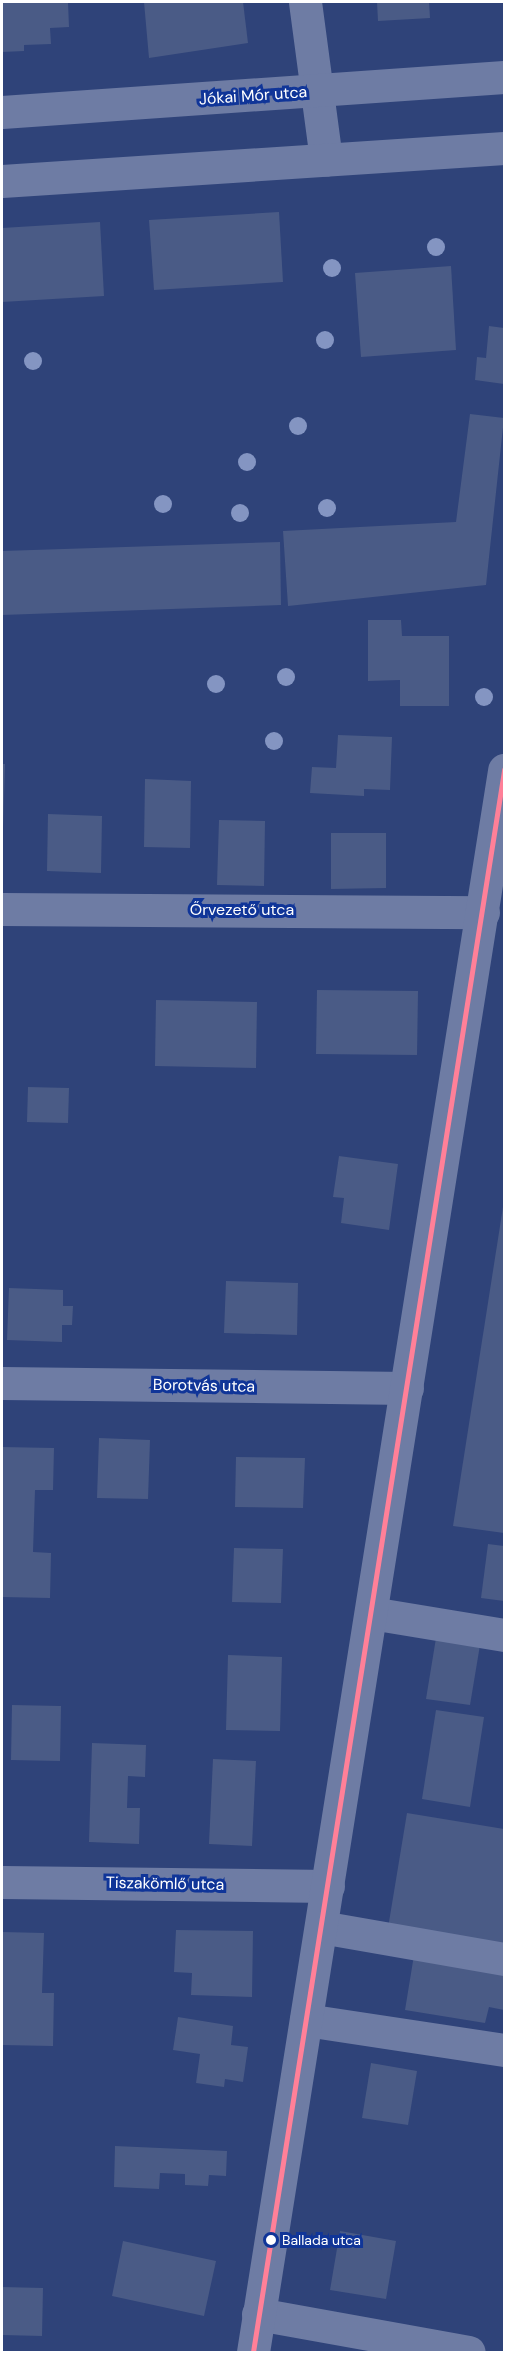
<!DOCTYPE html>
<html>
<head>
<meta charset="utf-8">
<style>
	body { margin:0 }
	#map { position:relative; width:506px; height:2354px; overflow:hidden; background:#2f4379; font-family:"DM Sans",sans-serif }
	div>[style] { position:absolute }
	.building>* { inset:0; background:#4a5b86 }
	.minor>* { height:33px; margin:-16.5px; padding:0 16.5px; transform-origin:16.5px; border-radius:16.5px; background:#6e7ca4 }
	.bus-1>* { height:4.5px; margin:-2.25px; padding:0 2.25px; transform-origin:2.25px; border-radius:2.25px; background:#ff8098 }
	.trees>* { width:18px; height:18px; margin:-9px; border-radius:50%; background:#8495c2 }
	.dots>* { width:16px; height:16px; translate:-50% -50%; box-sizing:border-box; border:3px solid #103598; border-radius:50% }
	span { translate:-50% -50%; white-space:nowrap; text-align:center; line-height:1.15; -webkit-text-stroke:6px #103598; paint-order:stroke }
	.bus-label { font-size:14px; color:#fff }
	.left { translate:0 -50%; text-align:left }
	.street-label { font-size:16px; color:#fff }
	.frame { position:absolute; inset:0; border:3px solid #fff; pointer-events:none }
</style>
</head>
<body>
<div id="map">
	<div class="building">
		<i style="clip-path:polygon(2px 2px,68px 2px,69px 27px,50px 28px,51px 44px,24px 45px,24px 51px,2px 52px)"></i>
		<i style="clip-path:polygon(144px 2px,243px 2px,248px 43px,149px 58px)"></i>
		<i style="clip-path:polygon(377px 2px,429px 2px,430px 18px,378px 21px)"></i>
		<i style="clip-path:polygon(279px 212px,283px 282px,154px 290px,149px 220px)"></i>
		<i style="clip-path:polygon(100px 222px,104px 296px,2px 302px,2px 228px)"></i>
		<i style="clip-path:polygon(451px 266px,456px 350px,361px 357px,355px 273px)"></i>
		<i style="clip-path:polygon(489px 326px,504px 328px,504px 384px,475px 380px,477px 357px,486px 358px)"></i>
		<i style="clip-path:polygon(470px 414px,504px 418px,486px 585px,288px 606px,283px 531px,456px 522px)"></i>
		<i style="clip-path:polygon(280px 542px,281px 605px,2px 615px,2px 551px)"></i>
		<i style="clip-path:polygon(368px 620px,401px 620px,402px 636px,449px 636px,449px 706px,400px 706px,400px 680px,368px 681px)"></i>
		<i style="clip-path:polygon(338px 735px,392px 737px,390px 790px,364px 789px,364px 796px,310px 793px,312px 767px,336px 768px)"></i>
		<i style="clip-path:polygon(2px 764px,5px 764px,3px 828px,2px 828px)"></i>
		<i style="clip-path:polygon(145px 779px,191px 781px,190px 848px,144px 847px)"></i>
		<i style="clip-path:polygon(48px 814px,102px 816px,101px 873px,47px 871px)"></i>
		<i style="clip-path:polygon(219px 820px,265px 821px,264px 886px,217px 885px)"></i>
		<i style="clip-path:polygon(331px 833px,386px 833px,386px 888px,331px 889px)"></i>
		<i style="clip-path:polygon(317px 990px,418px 991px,417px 1055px,316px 1054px)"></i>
		<i style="clip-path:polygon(156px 1000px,257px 1002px,256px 1068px,155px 1066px)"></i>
		<i style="clip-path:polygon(28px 1087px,69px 1088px,68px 1123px,27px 1122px)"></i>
		<i style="clip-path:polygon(339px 1156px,398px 1164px,389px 1230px,341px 1223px,344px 1198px,333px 1197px)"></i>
		<i style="clip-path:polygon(503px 1207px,504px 1207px,504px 1533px,453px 1526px)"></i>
		<i style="clip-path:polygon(226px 1281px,298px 1283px,297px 1335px,224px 1333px)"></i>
		<i style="clip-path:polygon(9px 1288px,63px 1290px,63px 1306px,73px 1306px,72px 1325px,62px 1325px,62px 1342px,7px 1340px)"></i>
		<i style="clip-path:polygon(99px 1438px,150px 1440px,148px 1499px,97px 1498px)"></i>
		<i style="clip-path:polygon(2px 1447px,54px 1448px,53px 1490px,35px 1490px,33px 1552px,51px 1553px,50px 1598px,2px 1597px)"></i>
		<i style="clip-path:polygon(236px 1457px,305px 1458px,303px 1508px,235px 1507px)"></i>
		<i style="clip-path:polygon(488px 1544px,504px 1546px,504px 1601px,481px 1598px)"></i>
		<i style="clip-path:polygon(234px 1548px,283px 1549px,281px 1603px,232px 1602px)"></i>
		<i style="clip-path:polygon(436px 1638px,480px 1645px,470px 1705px,426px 1699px)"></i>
		<i style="clip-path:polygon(228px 1655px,282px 1657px,280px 1731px,226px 1730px)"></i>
		<i style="clip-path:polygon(12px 1705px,61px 1706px,60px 1761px,11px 1760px)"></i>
		<i style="clip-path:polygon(436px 1710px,484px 1717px,470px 1807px,422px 1799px)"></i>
		<i style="clip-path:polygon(92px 1743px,146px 1745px,145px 1777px,128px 1776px,127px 1808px,140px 1808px,139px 1844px,89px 1842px)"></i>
		<i style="clip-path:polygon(213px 1759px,256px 1761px,252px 1846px,209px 1844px)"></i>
		<i style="clip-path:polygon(407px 1813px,504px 1829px,504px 1947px,388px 1928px)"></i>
		<i style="clip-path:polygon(176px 1930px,253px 1931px,252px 1997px,191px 1995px,192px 1973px,174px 1972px)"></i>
		<i style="clip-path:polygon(2px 1932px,44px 1933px,42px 1993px,54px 1993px,53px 2046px,2px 2045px)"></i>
		<i style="clip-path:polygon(414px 1955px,504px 1975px,504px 2010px,489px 2007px,485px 2023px,405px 2010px)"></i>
		<i style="clip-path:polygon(178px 2017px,233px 2026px,231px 2045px,248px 2047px,243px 2082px,225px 2079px,224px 2087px,196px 2083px,200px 2054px,173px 2050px)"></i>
		<i style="clip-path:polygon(371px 2063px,417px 2071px,408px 2125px,362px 2118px)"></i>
		<i style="clip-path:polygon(115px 2146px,227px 2151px,226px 2176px,209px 2175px,208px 2186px,185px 2185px,185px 2174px,160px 2173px,159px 2189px,114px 2187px)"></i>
		<i style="clip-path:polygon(340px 2231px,396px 2241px,386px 2299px,330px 2290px)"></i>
		<i style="clip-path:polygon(123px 2241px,216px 2261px,204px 2316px,112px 2296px)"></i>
		<i style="clip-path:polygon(2px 2287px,43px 2288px,42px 2336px,2px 2335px)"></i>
	</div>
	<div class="minor">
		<i style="left:305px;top:2px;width:159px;rotate:82.4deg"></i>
		<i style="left:2px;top:112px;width:503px;rotate:-3.99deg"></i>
		<i style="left:2px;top:181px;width:503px;rotate:-3.76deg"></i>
		<i style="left:2px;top:909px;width:481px;rotate:0.4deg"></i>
		<i style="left:2px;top:1383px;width:405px;rotate:0.7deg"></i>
		<i style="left:371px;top:1613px;width:135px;rotate:9.4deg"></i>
		<i style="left:2px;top:1882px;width:326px;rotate:0.7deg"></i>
		<i style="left:321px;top:1927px;width:186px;rotate:9.9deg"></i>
		<i style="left:306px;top:2020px;width:200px;rotate:8.6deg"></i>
		<i style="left:258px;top:2314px;width:214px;rotate:10.2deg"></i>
		<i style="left:253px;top:2352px;width:1602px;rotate:-80.98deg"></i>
	</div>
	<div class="bus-1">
		<i style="left:253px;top:2352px;width:1602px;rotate:-80.98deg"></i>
	</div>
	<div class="trees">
		<i style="left:436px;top:247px"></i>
		<i style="left:332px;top:268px"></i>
		<i style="left:325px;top:340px"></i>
		<i style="left:33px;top:361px"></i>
		<i style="left:298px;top:426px"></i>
		<i style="left:247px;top:462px"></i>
		<i style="left:163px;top:504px"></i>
		<i style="left:327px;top:508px"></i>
		<i style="left:240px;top:513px"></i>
		<i style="left:286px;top:677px"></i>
		<i style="left:216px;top:684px"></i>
		<i style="left:484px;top:697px"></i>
		<i style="left:274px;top:741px"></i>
	</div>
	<div class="dots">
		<i style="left:271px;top:2240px;background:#fff"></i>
	</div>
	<div class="bus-label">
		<span class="left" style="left:282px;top:2240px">Ballada utca</span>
	</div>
	<div class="street-label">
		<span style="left:253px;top:96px;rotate:-4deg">Jókai Mór utca</span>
		<span style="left:242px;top:910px">Őrvezető utca</span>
		<span style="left:204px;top:1386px;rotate:1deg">Borotvás utca</span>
		<span style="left:165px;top:1884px;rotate:1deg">Tiszakömlő utca</span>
	</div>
	<div class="frame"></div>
</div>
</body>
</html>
